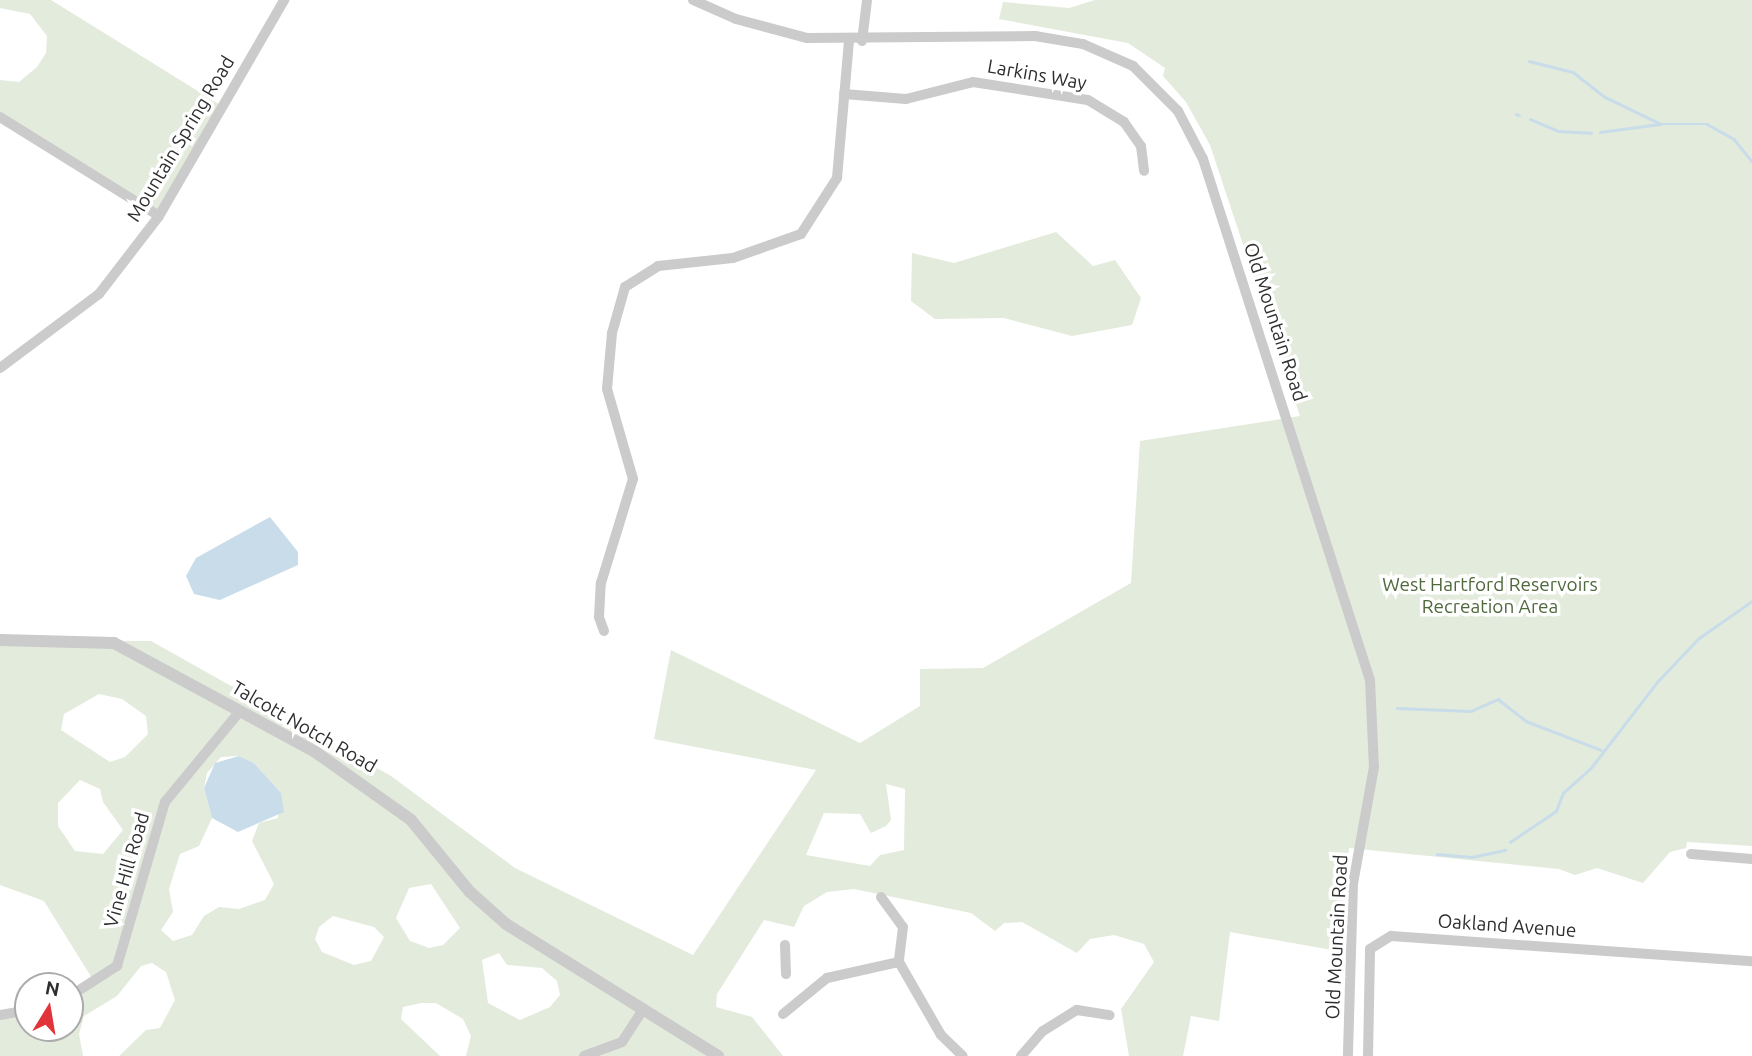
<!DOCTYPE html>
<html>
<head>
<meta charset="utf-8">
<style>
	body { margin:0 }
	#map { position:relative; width:1752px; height:1056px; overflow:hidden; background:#fff; font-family:Ubuntu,sans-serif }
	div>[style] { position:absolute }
	.green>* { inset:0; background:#e3ebdc }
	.water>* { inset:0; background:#c8dcea }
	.stream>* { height:2.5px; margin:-1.25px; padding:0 1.25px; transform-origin:1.25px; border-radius:1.25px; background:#c8dcea }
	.minor>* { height:10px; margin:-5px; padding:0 5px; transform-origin:5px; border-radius:5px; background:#cbcbcb }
	.tertiary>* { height:12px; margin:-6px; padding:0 6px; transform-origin:6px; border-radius:6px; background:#cbcbcb }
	span { translate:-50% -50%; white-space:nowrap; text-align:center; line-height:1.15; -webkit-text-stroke:7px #fff; paint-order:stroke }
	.street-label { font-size:19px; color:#2e2e2e }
	.park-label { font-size:19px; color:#4f683c }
	.north { position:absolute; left:14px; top:972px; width:70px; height:70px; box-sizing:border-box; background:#fff; border:2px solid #ababab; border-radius:50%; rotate:11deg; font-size:19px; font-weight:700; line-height:28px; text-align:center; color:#2e2e2e }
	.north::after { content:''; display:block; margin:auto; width:24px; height:32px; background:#e0343a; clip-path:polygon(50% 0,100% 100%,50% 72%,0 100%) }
</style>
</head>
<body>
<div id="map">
	<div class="green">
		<i style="clip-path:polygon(0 0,51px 0,222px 106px,159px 216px,0 117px,0 80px,19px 82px,37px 67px,46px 53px,47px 36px,30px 14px,0 8px)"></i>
		<i style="clip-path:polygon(evenodd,1095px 0,1752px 0,1752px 846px,1687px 842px,1686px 848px,1670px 852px,1643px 883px,1597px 868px,1575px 875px,1559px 869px,1349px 848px,1338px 951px,1230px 932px,1219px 1021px,1191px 1016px,1183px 1056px,1129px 1056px,1121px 1009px,1154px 962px,1144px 944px,1114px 935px,1090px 939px,1077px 953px,1022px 922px,1004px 923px,995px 931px,971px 913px,854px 889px,827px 892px,804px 906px,794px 927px,764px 920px,717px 994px,716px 1007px,752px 1017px,783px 1056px,466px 1056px,471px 1036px,463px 1019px,436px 1003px,421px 1003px,403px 1007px,401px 1019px,440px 1056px,119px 1056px,146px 1030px,160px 1028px,175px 1000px,166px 972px,152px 963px,141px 966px,117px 996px,84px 1016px,79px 1034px,83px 1056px,0 1056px,0 1015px,28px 1010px,28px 1028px,70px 1028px,70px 996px,95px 983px,44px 901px,0 885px,0 640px,151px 641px,391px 776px,515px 868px,693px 955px,816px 770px,654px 739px,671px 650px,860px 743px,920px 706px,920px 669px,983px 668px,1131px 583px,1140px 441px,1300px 416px,1210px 145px,1186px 102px,1163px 76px,1165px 68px,1128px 43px,999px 19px,1003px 2px,1069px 8px,1095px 0,99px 694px,122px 699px,146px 716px,148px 734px,125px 757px,110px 762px,61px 730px,64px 714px,99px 694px,1095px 0,239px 756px,254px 763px,281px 793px,278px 818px,259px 823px,252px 841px,274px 884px,265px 900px,239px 909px,219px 907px,204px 916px,192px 935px,173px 941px,161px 930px,173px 912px,169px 889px,180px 854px,199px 846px,212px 818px,204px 788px,207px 773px,221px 757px,239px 756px,1095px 0,80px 780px,100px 789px,103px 802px,123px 830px,103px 854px,75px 851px,58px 826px,58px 803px,80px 780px,1095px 0,886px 784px,905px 789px,904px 850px,880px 855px,870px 866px,806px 855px,824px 813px,860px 814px,871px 833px,886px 826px,891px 820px,886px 784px,1095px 0,431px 884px,460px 928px,443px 945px,429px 948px,410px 941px,396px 918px,409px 888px,431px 884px,1095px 0,333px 916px,374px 927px,384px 937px,371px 961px,354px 965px,322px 952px,315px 939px,319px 927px,333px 916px,1095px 0,499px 953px,507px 965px,542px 968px,557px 981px,560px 995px,550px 1007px,520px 1020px,488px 1003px,482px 960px,499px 953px)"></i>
		<i style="clip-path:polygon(1056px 232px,1093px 266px,1115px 260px,1141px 298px,1132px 325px,1072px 336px,1004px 318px,935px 319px,911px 301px,912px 253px,954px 263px)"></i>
	</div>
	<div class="water">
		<i style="clip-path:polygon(270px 517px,298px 552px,298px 565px,220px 600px,194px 594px,186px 576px,196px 558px)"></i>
		<i style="clip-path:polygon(239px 756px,254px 763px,281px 793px,284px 812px,238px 832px,212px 818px,204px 788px,215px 763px)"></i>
	</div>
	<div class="stream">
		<i style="left:1529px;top:61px;width:45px;rotate:14deg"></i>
		<i style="left:1573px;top:72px;width:41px;rotate:38deg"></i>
		<i style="left:1605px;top:97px;width:62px;rotate:25.7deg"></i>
		<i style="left:1661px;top:124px;width:46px"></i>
		<i style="left:1707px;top:124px;width:31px;rotate:29deg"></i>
		<i style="left:1734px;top:139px;width:28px;rotate:51deg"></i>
		<i style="left:1516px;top:114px;width:3px;rotate:18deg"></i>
		<i style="left:1530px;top:119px;width:30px;rotate:23deg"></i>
		<i style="left:1558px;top:131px;width:33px;rotate:3deg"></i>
		<i style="left:1600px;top:132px;width:60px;rotate:-7.7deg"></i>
		<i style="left:1397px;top:708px;width:74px;rotate:2.3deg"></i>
		<i style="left:1471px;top:711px;width:30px;rotate:-24deg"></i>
		<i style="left:1498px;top:699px;width:36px;rotate:38deg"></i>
		<i style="left:1526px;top:721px;width:80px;rotate:21.1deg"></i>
		<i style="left:1510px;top:842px;width:55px;rotate:-34deg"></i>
		<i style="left:1556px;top:811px;width:19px;rotate:-69deg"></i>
		<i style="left:1563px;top:793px;width:36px;rotate:-42deg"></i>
		<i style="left:1590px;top:769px;width:111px;rotate:-52.3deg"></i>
		<i style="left:1658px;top:681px;width:59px;rotate:-46.4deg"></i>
		<i style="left:1699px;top:638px;width:65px;rotate:-34.9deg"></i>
		<i style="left:1437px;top:854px;width:35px;rotate:5deg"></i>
		<i style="left:1472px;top:857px;width:34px;rotate:-12deg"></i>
	</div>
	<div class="minor">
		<i style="left:693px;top:0;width:47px;rotate:23.8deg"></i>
		<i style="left:736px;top:19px;width:73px;rotate:15deg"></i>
		<i style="left:807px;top:38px;width:228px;rotate:-0.5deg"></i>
		<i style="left:1035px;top:36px;width:49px;rotate:9.5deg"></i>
		<i style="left:1083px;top:44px;width:55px;rotate:23.7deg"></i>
		<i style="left:1133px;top:66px;width:64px;rotate:45deg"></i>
		<i style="left:1178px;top:111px;width:54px;rotate:62.5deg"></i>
		<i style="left:1203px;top:159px;width:547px;rotate:72.23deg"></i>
		<i style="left:1370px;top:680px;width:87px;rotate:87.4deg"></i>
		<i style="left:1374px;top:767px;width:119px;rotate:100.2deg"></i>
		<i style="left:1353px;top:884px;width:172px;rotate:91.7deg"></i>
		<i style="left:862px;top:41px;width:41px;rotate:-83deg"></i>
		<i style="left:844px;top:94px;width:62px;rotate:4.6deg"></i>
		<i style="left:906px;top:99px;width:69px;rotate:-14.2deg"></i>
		<i style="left:973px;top:82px;width:116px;rotate:8.9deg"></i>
		<i style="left:1088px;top:100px;width:42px;rotate:31.4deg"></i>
		<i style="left:1124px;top:122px;width:29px;rotate:55deg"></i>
		<i style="left:1141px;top:146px;width:25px;rotate:83deg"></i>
		<i style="left:0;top:117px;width:187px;rotate:31.9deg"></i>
		<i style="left:0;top:368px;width:124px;rotate:-36.8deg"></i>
		<i style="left:99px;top:294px;width:98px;rotate:-52.4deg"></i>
		<i style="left:159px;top:216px;width:250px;rotate:-59.9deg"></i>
		<i style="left:604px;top:631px;width:15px;rotate:-110deg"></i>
		<i style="left:599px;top:617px;width:34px;rotate:-87deg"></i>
		<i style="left:601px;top:583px;width:109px;rotate:-72.9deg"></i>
		<i style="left:633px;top:479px;width:94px;rotate:-106.1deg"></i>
		<i style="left:607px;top:389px;width:56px;rotate:-84.9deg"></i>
		<i style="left:612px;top:333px;width:48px;rotate:-74.2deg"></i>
		<i style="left:625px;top:287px;width:39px;rotate:-32deg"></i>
		<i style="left:658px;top:266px;width:75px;rotate:-6.1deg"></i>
		<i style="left:733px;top:258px;width:72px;rotate:-19.4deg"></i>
		<i style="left:801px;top:234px;width:67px;rotate:-57.3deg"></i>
		<i style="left:837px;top:178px;width:138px;rotate:-85deg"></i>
		<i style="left:1691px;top:854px;width:61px;rotate:4.7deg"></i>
		<i style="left:881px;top:897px;width:37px;rotate:54deg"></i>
		<i style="left:903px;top:927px;width:35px;rotate:97deg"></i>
		<i style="left:785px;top:945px;width:29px;rotate:88deg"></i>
		<i style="left:899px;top:962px;width:84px;rotate:60.1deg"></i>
		<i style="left:941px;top:1035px;width:30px;rotate:44deg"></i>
		<i style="left:70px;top:996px;width:56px;rotate:-32.6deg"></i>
		<i style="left:117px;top:966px;width:171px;rotate:-73.7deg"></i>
		<i style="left:165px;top:802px;width:118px;rotate:-50.5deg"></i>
		<i style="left:783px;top:1014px;width:57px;rotate:-39.3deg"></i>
		<i style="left:827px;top:978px;width:74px;rotate:-12.5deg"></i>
		<i style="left:0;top:1015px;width:28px;rotate:-10deg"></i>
		<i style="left:584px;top:1056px;width:40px;rotate:-20.2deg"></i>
		<i style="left:622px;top:1042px;width:40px;rotate:-57.1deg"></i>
		<i style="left:1021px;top:1056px;width:33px;rotate:-49deg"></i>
		<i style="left:1043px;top:1031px;width:40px;rotate:-32deg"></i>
		<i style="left:1077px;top:1010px;width:33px;rotate:9deg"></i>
		<i style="left:1368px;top:1056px;width:107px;rotate:-88.9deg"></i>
		<i style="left:1370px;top:949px;width:25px;rotate:-32deg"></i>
		<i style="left:1391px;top:936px;width:362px;rotate:4deg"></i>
	</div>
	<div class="tertiary">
		<i style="left:0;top:640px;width:114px;rotate:1.5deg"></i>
		<i style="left:114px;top:643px;width:227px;rotate:28.4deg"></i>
		<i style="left:314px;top:751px;width:119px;rotate:35.4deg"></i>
		<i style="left:411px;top:820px;width:93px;rotate:50.7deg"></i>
		<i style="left:470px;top:892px;width:48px;rotate:41.6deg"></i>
		<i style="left:506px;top:924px;width:250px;rotate:31.9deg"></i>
	</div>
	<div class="street-label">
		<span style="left:1037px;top:75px;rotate:10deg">Larkins Way</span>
		<span style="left:181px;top:139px;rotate:-59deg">Mountain Spring Road</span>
		<span style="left:1275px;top:322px;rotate:72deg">Old Mountain Road</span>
		<span style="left:304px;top:727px;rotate:30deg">Talcott Notch Road</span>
		<span style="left:127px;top:870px;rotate:-74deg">Vine Hill Road</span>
		<span style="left:1507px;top:926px;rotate:4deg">Oakland Avenue</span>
		<span style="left:1337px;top:937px;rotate:-87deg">Old Mountain Road</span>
	</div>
	<div class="park-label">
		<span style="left:1490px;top:596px">West Hartford Reservoirs<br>Recreation Area</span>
	</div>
	<div class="north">N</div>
</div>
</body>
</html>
